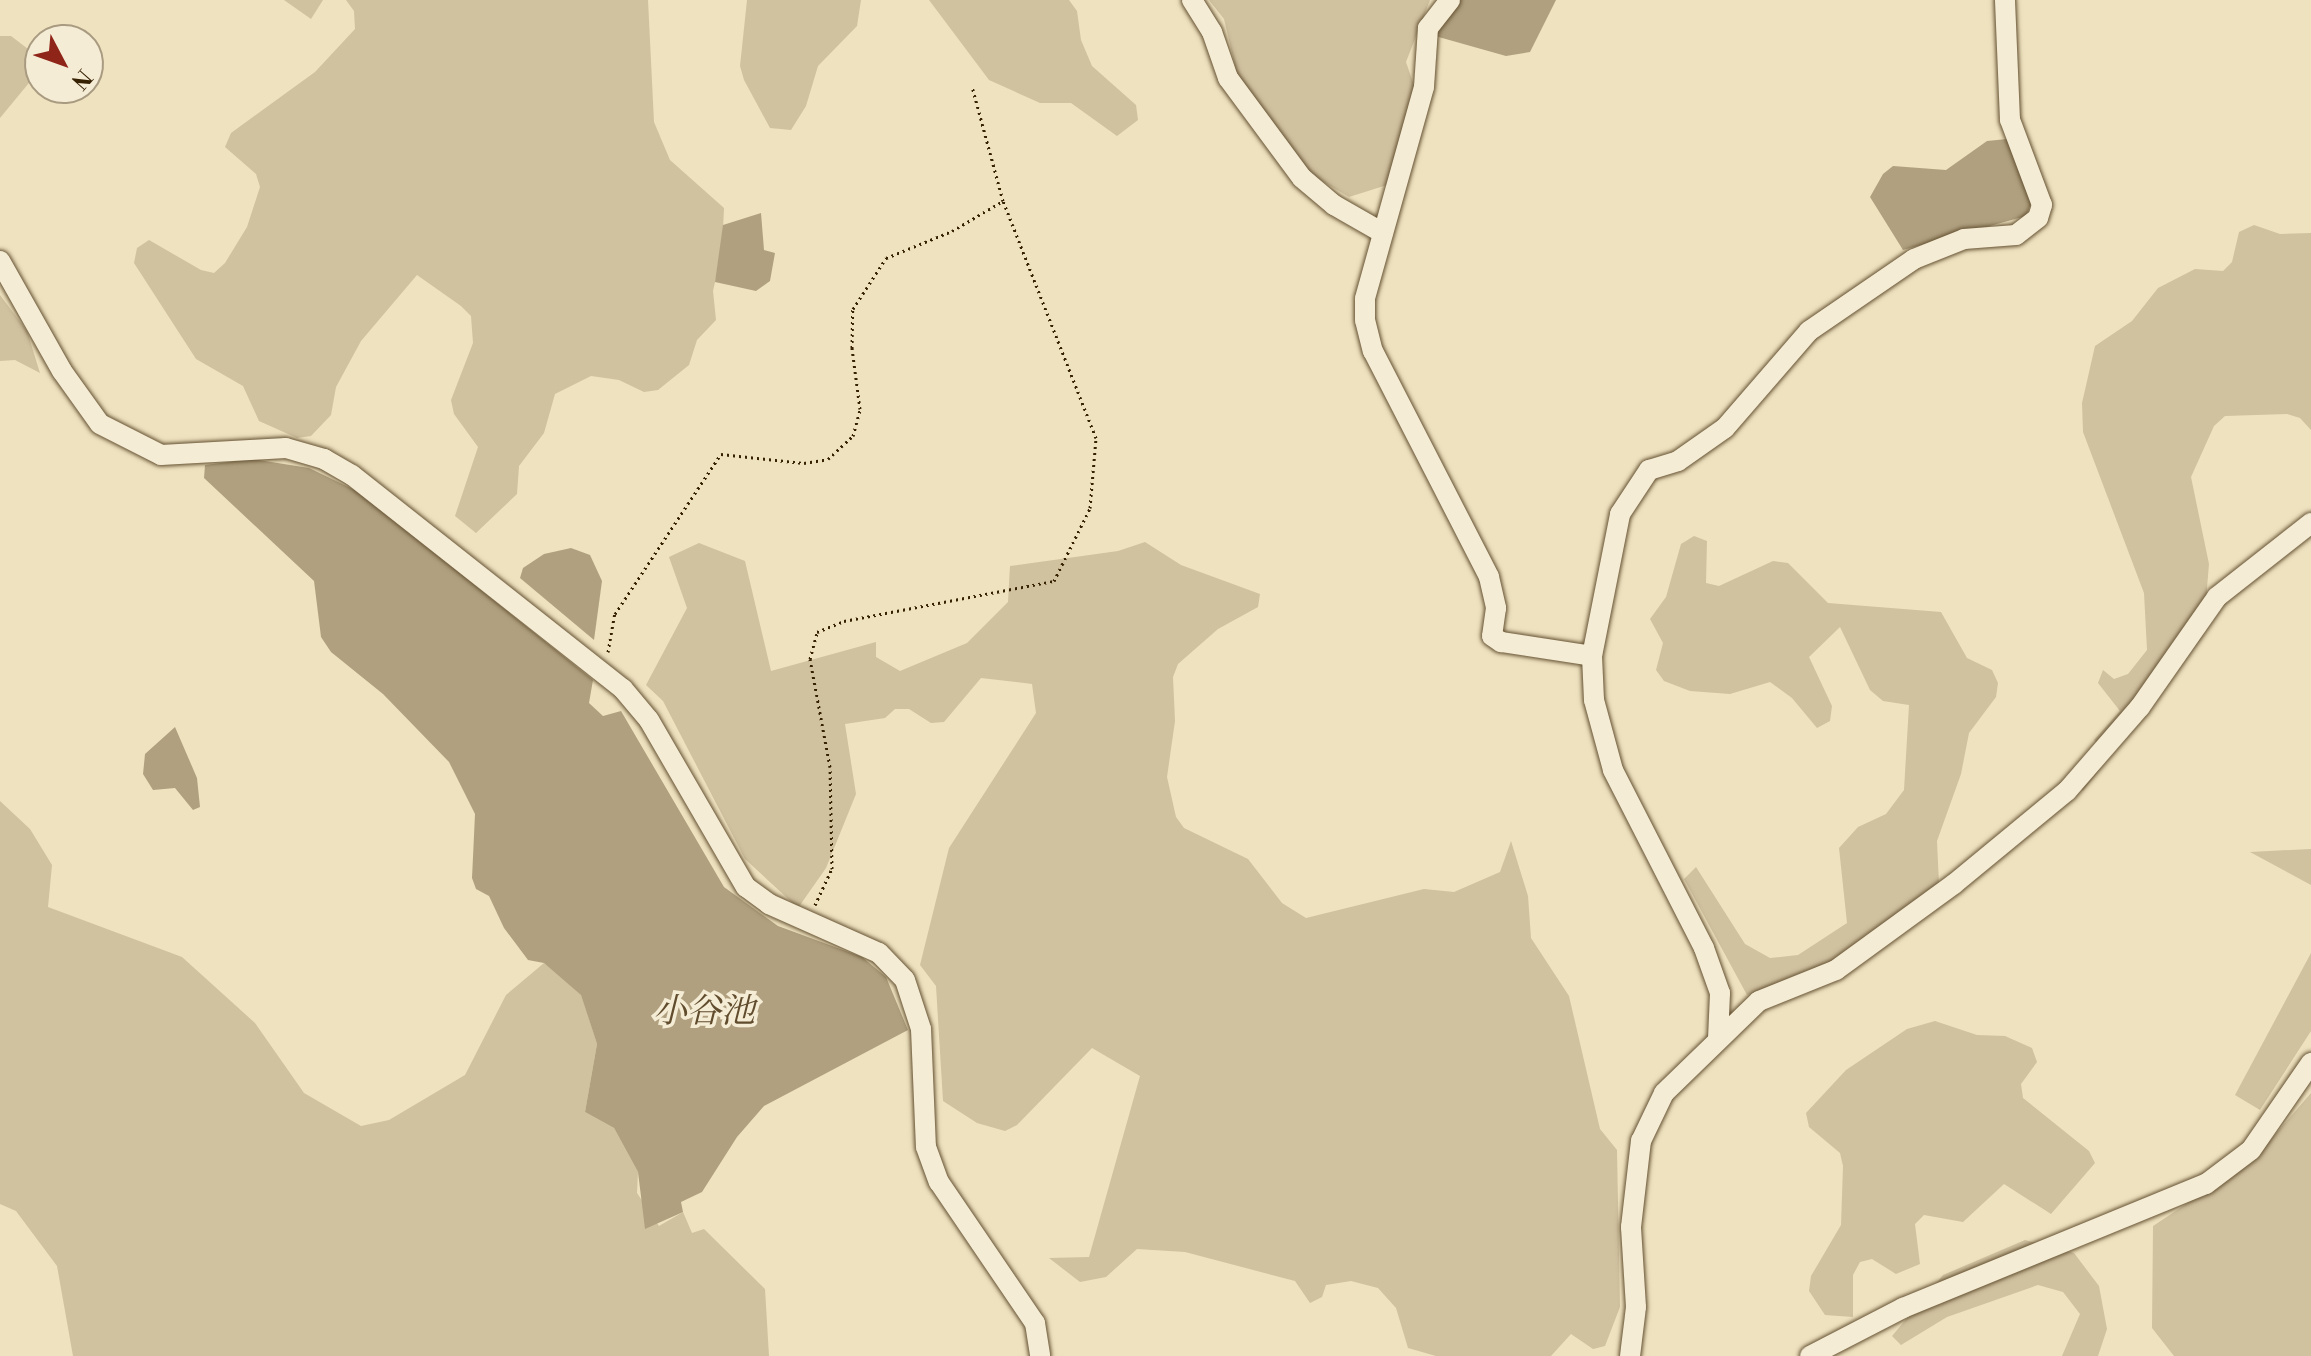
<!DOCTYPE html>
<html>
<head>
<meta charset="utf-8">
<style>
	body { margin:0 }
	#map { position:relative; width:2311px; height:1356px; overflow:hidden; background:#efe2bf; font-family:"Libre Bodoni","Noto Serif JP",serif }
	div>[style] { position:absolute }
	.green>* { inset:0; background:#d0c19f }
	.water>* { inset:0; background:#b0a07f }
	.path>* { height:3px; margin-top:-1.5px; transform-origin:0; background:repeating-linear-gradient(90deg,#362103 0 2px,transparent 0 6px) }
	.roads { filter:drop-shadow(0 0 2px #645132) drop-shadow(0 0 2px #645132) }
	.minor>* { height:20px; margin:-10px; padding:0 10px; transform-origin:10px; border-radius:10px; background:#f5ecd5 }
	span { translate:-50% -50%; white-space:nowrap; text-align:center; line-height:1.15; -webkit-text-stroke:7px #f5ecd5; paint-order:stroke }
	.water-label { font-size:34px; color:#614d2e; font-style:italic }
	.north { position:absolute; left:24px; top:24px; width:80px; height:80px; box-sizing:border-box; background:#f5ecd5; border:2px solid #a99b81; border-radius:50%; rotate:131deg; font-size:22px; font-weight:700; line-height:32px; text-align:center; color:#362103 }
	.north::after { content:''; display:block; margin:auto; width:28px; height:36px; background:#8f2418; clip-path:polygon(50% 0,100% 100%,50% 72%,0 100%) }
</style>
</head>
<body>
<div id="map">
	<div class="green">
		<i style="clip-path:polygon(284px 0,323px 0,311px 19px)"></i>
		<i style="clip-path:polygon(346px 0,648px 0,654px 122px,670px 160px,724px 208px,722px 251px,713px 291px,716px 320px,697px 340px,689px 365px,658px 390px,644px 392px,619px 380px,591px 376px,555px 394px,544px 433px,519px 466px,517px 494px,476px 533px,455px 516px,478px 447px,454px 414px,451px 400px,473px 343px,471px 316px,461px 306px,417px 275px,361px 341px,336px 387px,331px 415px,311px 436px,297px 438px,259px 421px,243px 386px,196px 359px,134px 263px,137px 248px,149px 240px,201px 270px,214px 273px,225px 263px,247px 227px,260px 187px,256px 174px,225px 147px,231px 133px,315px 72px,355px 29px,354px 11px)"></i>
		<i style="clip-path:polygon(747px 0,861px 0,857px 26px,818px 66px,806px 106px,791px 130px,770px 128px,744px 80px,740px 66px)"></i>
		<i style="clip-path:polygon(929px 0,1069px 0,1077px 11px,1081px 40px,1092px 66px,1136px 105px,1138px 120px,1117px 136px,1071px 103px,1040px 103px,989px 80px)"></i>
		<i style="clip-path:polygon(1209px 0,1430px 0,1406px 62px,1418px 97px,1387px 185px,1349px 197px,1312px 175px,1237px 74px,1224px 19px)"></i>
		<i style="clip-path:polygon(0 36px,11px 36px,28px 49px,33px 78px,0 118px)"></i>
		<i style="clip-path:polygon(2254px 225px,2280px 234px,2311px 233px,2311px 430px,2300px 418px,2287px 414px,2225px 416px,2214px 426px,2191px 477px,2209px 564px,2203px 636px,2083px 791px,2079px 787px,2105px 752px,2094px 740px,2120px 711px,2098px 683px,2103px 670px,2114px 679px,2128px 674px,2147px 650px,2144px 593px,2083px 432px,2082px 403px,2095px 346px,2132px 321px,2158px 288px,2195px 269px,2223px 271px,2232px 262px,2239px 232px)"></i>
		<i style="clip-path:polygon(0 295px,27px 331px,40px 373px,15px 360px,0 361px)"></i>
		<i style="clip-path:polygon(1694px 536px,1707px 541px,1706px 583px,1719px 586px,1773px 561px,1788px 563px,1828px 603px,1941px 612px,1967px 658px,1992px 670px,1998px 683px,1996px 697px,1969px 733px,1961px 774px,1937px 841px,1939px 884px,1838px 962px,1747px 995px,1684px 879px,1696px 867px,1745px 944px,1770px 958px,1798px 955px,1847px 923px,1839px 848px,1858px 827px,1886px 814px,1904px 790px,1909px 705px,1883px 701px,1870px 690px,1840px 627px,1809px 657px,1832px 706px,1830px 721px,1817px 728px,1792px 698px,1770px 682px,1730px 694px,1690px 691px,1664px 681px,1656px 670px,1663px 643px,1650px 619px,1666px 597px,1681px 544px)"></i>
		<i style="clip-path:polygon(1145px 542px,1181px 565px,1260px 594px,1258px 607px,1218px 629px,1178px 664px,1173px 677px,1175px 721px,1167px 777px,1176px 817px,1184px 828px,1248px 859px,1282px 903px,1306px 918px,1424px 889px,1454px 892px,1500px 872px,1511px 841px,1528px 896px,1531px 938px,1569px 996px,1600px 1129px,1617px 1150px,1620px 1307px,1605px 1346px,1593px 1349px,1571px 1334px,1551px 1356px,1436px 1356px,1408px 1348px,1396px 1308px,1378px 1288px,1351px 1281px,1326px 1285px,1322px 1297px,1310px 1303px,1295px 1281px,1185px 1252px,1137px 1249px,1106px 1277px,1080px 1282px,1049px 1258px,1089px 1257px,1140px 1076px,1092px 1048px,1017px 1125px,1005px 1131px,977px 1123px,943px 1101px,936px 986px,920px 965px,949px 848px,1036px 713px,1032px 684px,981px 678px,944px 722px,931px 723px,909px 709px,895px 709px,885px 718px,845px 724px,856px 794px,826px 868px,798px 908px,745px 859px,663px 701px,646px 685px,687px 608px,669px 557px,699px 543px,745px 561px,771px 671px,876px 642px,876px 657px,900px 671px,967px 643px,1008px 602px,1010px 566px,1118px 551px)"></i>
		<i style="clip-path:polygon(0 801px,30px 829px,52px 865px,48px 907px,182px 957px,255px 1023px,304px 1093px,361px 1126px,389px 1120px,465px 1075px,506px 995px,544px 963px,563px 976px,581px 994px,597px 1044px,585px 1112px,614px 1128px,638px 1172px,637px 1193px,659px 1226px,683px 1212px,692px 1233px,704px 1229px,765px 1289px,769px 1356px,73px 1356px,57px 1266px,16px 1211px,0 1204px)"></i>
		<i style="clip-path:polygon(2311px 849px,2311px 885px,2250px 852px,2310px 849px)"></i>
		<i style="clip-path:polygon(2311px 953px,2311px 1031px,2260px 1110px,2235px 1095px)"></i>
		<i style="clip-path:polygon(1935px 1021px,1977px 1035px,2005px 1036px,2032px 1048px,2037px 1062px,2021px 1084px,2023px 1098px,2089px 1151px,2095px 1163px,2051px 1214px,2004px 1184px,1963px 1222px,1924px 1215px,1915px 1224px,1920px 1264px,1896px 1274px,1872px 1259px,1860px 1262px,1853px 1275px,1853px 1317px,1825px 1315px,1809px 1291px,1811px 1276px,1841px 1225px,1843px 1166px,1840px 1153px,1809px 1127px,1806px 1113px,1846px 1070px,1907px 1029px)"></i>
		<i style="clip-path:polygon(2311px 1093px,2311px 1356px,2174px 1356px,2152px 1328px,2153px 1226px,2254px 1159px)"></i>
		<i style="clip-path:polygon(2025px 1240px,2074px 1253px,2099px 1286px,2107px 1329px,2098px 1356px,2062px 1356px,2080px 1314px,2063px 1292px,2038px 1285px,1947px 1317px,1901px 1345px,1892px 1336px,1943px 1275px)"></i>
	</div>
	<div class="water">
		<i style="clip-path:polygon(1451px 0,1556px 0,1530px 52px,1506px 56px,1428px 34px)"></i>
		<i style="clip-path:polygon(2007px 139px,2032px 201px,2026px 216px,1903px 250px,1870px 197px,1883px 174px,1893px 166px,1946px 170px,1987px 141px)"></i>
		<i style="clip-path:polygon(761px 213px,764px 250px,775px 253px,770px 281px,756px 291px,715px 282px,723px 225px)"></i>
		<i style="clip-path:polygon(252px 459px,309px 468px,359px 492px,593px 680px,589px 703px,603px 716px,621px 711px,724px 887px,778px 926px,862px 957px,886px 977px,908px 1030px,764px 1106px,737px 1137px,702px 1192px,681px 1202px,683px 1212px,645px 1229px,638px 1172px,614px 1128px,585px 1112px,597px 1044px,581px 995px,544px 963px,528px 960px,504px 928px,489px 896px,476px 889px,472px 878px,475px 814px,449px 762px,383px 694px,331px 652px,321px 637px,314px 581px,204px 478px,205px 465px)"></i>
		<i style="clip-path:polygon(571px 548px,590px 555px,602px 581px,594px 640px,520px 578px,523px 568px,544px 554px)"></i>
		<i style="clip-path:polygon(175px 727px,197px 778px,200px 807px,193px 810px,175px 788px,153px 790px,143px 774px,145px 754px)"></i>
	</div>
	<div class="path">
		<i style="left:608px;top:652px;width:39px;rotate:-80deg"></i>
		<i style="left:615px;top:614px;width:192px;rotate:-56.5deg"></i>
		<i style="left:721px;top:454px;width:83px;rotate:6.2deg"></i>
		<i style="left:804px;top:463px;width:24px;rotate:-9deg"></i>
		<i style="left:828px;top:459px;width:34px;rotate:-43deg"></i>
		<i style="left:853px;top:436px;width:28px;rotate:-75deg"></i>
		<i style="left:860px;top:409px;width:62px;rotate:-97.5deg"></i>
		<i style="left:852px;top:348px;width:39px;rotate:-89deg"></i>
		<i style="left:853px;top:309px;width:61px;rotate:-57.1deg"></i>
		<i style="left:886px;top:258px;width:71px;rotate:-22.2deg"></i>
		<i style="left:952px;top:231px;width:59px;rotate:-30.5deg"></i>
		<i style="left:815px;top:905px;width:40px;rotate:-65deg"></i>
		<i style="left:832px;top:869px;width:102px;rotate:-91.1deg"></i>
		<i style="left:830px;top:767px;width:110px;rotate:-100.5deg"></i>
		<i style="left:810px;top:659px;width:28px;rotate:-75deg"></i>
		<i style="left:817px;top:632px;width:29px;rotate:-22deg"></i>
		<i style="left:844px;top:621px;width:214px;rotate:-10.8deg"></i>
		<i style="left:1054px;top:581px;width:81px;rotate:-63.7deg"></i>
		<i style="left:1090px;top:508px;width:70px;rotate:-85.1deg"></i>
		<i style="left:1096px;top:438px;width:255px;rotate:-111.4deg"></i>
		<i style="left:1003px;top:201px;width:119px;rotate:-105.1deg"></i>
	</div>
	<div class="roads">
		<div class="minor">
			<i style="left:1192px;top:0;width:38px;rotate:58deg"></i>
			<i style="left:1212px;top:32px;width:49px;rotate:70.8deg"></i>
			<i style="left:1228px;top:78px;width:124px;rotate:53.5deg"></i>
			<i style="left:1302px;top:178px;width:42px;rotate:40.2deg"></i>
			<i style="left:1334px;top:205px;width:56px;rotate:29.7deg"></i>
			<i style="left:1450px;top:0;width:36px;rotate:128deg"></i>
			<i style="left:1428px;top:28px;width:59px;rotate:93.9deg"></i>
			<i style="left:1424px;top:87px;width:220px;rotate:105.6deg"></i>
			<i style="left:1365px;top:299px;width:21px;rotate:90deg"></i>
			<i style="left:1365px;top:320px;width:32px;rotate:76deg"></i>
			<i style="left:1373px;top:351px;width:254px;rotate:62.8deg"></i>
			<i style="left:1489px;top:577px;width:32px;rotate:77deg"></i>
			<i style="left:1496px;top:608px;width:28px;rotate:98deg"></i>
			<i style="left:1492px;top:636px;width:11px;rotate:34deg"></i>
			<i style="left:1501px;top:642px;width:92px;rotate:8.7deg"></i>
			<i style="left:0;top:261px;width:126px;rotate:60.6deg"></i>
			<i style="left:62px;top:371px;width:65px;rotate:54.4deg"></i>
			<i style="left:100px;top:424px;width:68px;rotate:26.9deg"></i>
			<i style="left:161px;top:455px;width:125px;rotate:-3.2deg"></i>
			<i style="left:286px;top:448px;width:40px;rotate:16deg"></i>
			<i style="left:324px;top:459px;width:32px;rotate:30deg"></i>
			<i style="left:352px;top:475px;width:345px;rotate:38.3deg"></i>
			<i style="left:623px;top:689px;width:40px;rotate:50deg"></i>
			<i style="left:649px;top:720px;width:193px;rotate:59.9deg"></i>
			<i style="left:746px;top:887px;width:29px;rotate:36deg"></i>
			<i style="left:769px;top:904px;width:120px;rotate:24deg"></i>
			<i style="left:879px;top:953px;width:37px;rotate:46deg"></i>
			<i style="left:905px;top:980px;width:52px;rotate:71.9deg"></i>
			<i style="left:921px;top:1029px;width:118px;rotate:87.6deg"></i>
			<i style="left:926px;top:1147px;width:37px;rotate:70deg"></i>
			<i style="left:939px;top:1182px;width:171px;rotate:55.8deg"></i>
			<i style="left:1035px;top:1323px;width:33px;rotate:81deg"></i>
			<i style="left:1718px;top:1039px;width:46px;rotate:-87.5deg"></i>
			<i style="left:1720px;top:993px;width:48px;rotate:-109.6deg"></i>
			<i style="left:1704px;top:948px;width:200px;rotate:-117.1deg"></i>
			<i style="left:1613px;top:770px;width:73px;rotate:-105.2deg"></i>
			<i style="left:1594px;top:700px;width:44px;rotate:-92.6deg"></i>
			<i style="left:1592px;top:656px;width:145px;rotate:-78.8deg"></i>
			<i style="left:1620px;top:514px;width:53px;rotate:-56.6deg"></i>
			<i style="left:1649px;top:470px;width:30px;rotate:-17deg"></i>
			<i style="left:1678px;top:461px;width:57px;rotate:-35.1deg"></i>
			<i style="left:1725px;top:428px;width:128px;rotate:-49.1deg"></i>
			<i style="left:1809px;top:331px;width:127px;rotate:-34.4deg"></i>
			<i style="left:1914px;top:259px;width:54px;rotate:-21.8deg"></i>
			<i style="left:1964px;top:239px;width:52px;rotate:-4.4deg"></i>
			<i style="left:2016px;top:235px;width:28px;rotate:-38deg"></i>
			<i style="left:2038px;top:218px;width:14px;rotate:-73deg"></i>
			<i style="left:2042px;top:205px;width:91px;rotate:-110.6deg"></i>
			<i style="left:2010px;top:120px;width:120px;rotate:-92.4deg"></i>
			<i style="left:1630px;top:1356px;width:49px;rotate:-83deg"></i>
			<i style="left:1636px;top:1307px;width:80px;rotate:-93.6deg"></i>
			<i style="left:1631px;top:1227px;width:87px;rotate:-83.4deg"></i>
			<i style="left:1641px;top:1141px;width:53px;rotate:-64.4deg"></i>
			<i style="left:1664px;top:1093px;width:132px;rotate:-44.1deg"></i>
			<i style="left:1759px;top:1001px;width:83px;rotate:-21.9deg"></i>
			<i style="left:1836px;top:970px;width:146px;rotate:-36.1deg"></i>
			<i style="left:1954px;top:884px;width:146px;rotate:-39.5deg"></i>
			<i style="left:2067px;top:791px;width:111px;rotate:-49deg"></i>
			<i style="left:2140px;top:707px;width:134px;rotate:-55deg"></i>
			<i style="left:2217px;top:597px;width:120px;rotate:-38.2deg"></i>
			<i style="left:1810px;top:1356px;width:105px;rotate:-27.3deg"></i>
			<i style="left:1903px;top:1308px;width:327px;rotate:-22.3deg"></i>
			<i style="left:2206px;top:1184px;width:56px;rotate:-37.1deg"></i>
			<i style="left:2251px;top:1150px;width:106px;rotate:-55.4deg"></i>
		</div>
	</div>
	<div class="water-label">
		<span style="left:704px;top:1013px">小谷池</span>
	</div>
	<div class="north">N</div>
</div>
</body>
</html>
